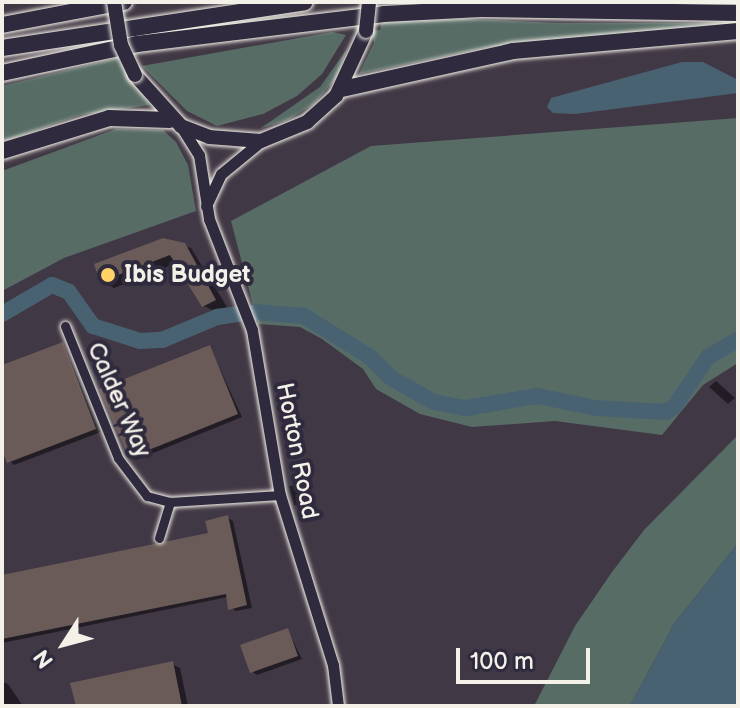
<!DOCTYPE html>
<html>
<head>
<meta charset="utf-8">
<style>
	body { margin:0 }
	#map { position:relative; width:740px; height:708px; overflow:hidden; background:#413845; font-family:"Balsamiq Sans",sans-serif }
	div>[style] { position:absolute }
	.green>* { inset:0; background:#586c66 }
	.water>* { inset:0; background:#496272 }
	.shadow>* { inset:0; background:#0007 }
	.river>* { height:16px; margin:-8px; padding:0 8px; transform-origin:8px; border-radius:8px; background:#496272 }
	.building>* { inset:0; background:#6a5a58 }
	.roads { filter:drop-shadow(0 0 2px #f4f1e8) drop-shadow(0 0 2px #f4f1e8) }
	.minor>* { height:9px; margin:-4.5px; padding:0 4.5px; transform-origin:4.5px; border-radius:4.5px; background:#2f2a3d }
	.tertiary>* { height:11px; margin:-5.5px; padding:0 5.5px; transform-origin:5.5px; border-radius:5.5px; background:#2f2a3d }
	.trunk>* { height:14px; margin:-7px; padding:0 7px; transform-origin:7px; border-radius:7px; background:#2f2a3d }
	.motorway>* { height:16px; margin:-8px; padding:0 8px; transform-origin:8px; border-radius:8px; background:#2f2a3d }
	.bridges { filter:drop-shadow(0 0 2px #f4f1e8) drop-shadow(0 0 2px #f4f1e8) }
	.trunk-bridge>* { height:14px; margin:-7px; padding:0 7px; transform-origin:7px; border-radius:7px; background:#2f2a3d }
	.dots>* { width:22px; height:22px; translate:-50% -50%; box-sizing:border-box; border:4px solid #2f2a3d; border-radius:50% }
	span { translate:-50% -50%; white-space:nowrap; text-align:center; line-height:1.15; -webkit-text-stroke:8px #2f2a3d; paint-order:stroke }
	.poi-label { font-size:24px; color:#f4f1e8; font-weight:700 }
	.left { translate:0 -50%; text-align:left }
	.street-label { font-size:24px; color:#f4f1e8 }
	.frame { position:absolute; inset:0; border:4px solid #f4f1e8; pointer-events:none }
	.north { position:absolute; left:24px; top:604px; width:80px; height:80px; -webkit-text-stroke:6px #2f2a3d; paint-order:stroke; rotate:234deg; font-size:22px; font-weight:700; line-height:32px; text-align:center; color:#f4f1e8 }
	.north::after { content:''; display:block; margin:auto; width:28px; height:36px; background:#f4f1e8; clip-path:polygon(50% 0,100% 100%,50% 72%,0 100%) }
	.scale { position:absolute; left:456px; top:648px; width:134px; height:36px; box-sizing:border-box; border:4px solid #f4f1e8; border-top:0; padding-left:10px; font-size:24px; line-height:28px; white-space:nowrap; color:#f4f1e8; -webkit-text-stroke:6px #2f2a3d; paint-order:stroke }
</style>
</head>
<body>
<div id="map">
	<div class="green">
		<i style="clip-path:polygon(466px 19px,561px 23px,738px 23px,489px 47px,359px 74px,374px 43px,372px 31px,380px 30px,382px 21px)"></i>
		<i style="clip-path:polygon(332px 32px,346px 35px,322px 74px,297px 96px,263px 114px,217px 126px,187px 111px,142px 66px)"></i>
		<i style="clip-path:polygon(347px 49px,337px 77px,314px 104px,288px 120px,261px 128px,320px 87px)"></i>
		<i style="clip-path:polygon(117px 58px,150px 105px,80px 115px,2px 142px,2px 86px)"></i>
		<i style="clip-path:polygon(738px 118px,738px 363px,703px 385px,662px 435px,555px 421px,472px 427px,420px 414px,376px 389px,363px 369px,322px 339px,300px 327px,258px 324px,231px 221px,371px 146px)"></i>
		<i style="clip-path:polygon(116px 129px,163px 130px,176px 142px,188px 165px,196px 211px,64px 258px,2px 291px,2px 171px)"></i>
		<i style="clip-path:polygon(738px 435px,738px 543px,674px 624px,630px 706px,534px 706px,575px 626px,612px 572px,644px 530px)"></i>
	</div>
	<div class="water">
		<i style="clip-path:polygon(682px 62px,703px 62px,738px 80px,738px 93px,575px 114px,553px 113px,547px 107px,551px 98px)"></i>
		<i style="clip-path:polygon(738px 543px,738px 706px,630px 706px,674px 624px)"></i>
	</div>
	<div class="shadow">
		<i style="clip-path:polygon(164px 240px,191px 248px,227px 307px,216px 312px,204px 306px,177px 263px,114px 288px,102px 281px)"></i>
		<i style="clip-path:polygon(63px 344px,101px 432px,14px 465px,2px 453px,2px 367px)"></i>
		<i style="clip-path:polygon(210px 347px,242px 417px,136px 460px,130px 457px)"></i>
		<i style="clip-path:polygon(716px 381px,735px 398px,728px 404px,709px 387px)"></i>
		<i style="clip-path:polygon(289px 486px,299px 486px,303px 506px,294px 505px)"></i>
		<i style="clip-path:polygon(227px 517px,233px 521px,252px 608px,235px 611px,228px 597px,2px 643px,2px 577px,210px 535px)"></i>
		<i style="clip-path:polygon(288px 631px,302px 659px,257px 675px,251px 671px)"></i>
		<i style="clip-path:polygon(172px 664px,180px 668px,188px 706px,78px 706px)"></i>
		<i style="clip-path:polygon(2px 682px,8px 684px,23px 706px,2px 706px)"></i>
	</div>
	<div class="river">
		<i style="left:255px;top:312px;width:49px;rotate:4.7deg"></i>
		<i style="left:304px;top:316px;width:78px;rotate:31.8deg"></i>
		<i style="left:370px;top:357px;width:30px;rotate:45deg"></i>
		<i style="left:391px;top:378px;width:49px;rotate:29.2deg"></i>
		<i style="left:434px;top:402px;width:33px;rotate:11deg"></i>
		<i style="left:466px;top:408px;width:73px;rotate:-9.5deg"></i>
		<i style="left:538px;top:396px;width:59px;rotate:11.7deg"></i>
		<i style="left:596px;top:408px;width:69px;rotate:3.3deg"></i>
		<i style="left:665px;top:412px;width:10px;rotate:-29deg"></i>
		<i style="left:674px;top:407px;width:60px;rotate:-55.8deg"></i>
		<i style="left:708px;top:357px;width:34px;rotate:-30deg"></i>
		<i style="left:2px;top:314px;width:58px;rotate:-30.1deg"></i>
		<i style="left:52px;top:285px;width:18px;rotate:22deg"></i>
		<i style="left:69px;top:292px;width:42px;rotate:54.8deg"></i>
		<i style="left:93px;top:326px;width:49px;rotate:17.7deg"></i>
		<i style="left:140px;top:341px;width:22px;rotate:-3deg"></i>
		<i style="left:162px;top:340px;width:60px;rotate:-22.7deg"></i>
		<i style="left:217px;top:317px;width:22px;rotate:-8deg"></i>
	</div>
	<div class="building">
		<i style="clip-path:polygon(163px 238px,185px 243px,216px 300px,202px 307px,170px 255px,100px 282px,94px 264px)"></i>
		<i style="clip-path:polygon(63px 342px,96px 429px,7px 463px,2px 450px,2px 365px)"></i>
		<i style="clip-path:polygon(210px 345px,238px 414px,129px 458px,99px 389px)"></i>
		<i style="clip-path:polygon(228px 515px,247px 605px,228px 610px,226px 594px,2px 639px,2px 575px,208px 533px,205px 521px)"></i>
		<i style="clip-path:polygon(288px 628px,298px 656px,250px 673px,240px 645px)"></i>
		<i style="clip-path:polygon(173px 661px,182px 706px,76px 706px,70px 683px)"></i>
	</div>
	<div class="roads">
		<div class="minor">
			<i style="left:65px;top:326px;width:142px;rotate:68.1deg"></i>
			<i style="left:118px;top:458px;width:48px;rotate:52.7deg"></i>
			<i style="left:147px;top:496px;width:24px;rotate:15deg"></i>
			<i style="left:170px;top:502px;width:110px;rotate:-3.6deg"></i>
			<i style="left:159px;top:538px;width:38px;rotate:-73deg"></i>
		</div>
		<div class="tertiary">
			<i style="left:182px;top:128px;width:32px;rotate:58deg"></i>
			<i style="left:199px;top:155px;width:65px;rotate:81.1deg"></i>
			<i style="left:209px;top:219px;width:119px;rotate:68.8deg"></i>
			<i style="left:252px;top:330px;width:167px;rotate:80.4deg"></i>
			<i style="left:280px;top:495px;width:178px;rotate:72.7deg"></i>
			<i style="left:333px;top:665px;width:41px;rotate:83deg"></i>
			<i style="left:206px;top:206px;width:35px;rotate:-65deg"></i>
			<i style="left:221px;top:174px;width:52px;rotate:-39.5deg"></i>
		</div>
		<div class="trunk">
			<i style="left:135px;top:75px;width:69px;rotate:48deg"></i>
			<i style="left:181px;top:126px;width:30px;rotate:21deg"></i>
			<i style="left:209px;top:137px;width:52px;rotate:4.4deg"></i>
			<i style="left:261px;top:141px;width:50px;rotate:-22.4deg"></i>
			<i style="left:307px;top:122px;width:39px;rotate:-42deg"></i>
			<i style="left:336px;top:96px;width:72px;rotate:-65.2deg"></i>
		</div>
		<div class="motorway">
			<i style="left:2px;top:25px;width:124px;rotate:-10.7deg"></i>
			<i style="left:2px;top:48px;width:306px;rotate:-8.6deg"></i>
			<i style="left:2px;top:73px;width:138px;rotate:-12.1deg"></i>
			<i style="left:137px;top:44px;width:249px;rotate:-6.9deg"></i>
			<i style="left:384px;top:14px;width:97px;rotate:-3deg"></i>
			<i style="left:481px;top:9px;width:257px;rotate:0.9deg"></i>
			<i style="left:342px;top:89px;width:175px;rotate:-12.5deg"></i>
			<i style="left:513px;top:51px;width:226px;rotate:-5.1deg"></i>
			<i style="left:2px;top:151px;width:112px;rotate:-17.1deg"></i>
			<i style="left:109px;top:118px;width:61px;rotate:1.9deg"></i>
		</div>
	</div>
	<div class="bridges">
		<div class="trunk-bridge">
			<i style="left:114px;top:2px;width:44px;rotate:80.8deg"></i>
			<i style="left:121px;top:45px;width:33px;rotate:65deg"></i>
			<i style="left:366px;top:31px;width:29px;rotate:-84deg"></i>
		</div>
	</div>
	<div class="dots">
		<i style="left:108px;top:275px;background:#ffd166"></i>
	</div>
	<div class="poi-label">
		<span class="left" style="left:124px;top:275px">Ibis Budget</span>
	</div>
	<div class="street-label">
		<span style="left:119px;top:400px;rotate:66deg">Calder Way</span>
		<span style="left:297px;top:451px;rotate:79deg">Horton Road</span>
	</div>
	<div class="frame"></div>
	<div class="north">N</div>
	<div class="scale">100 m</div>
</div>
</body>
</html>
